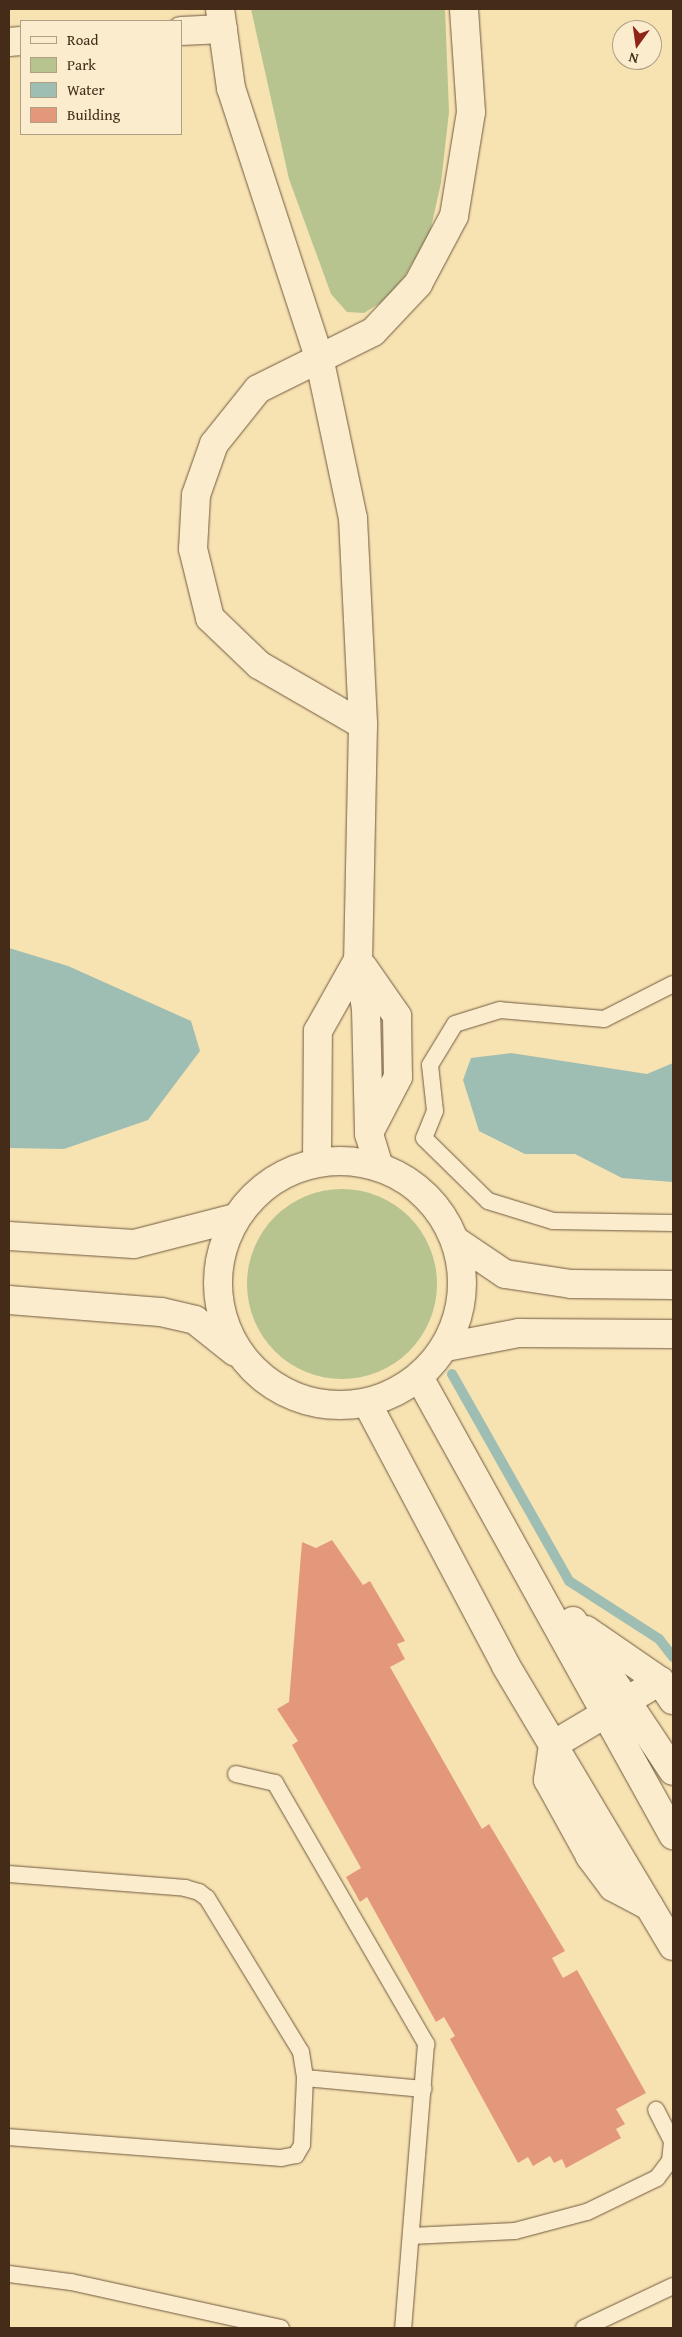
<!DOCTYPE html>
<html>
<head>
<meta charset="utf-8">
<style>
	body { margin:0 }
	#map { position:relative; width:682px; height:2337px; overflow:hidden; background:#f7e2b2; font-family:"Gentium Book Plus",serif }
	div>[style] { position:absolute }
	.green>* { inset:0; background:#b8c490 }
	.round { border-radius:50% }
	.water>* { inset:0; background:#9ebdb3 }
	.stream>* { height:10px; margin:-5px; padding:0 5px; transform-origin:5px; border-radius:5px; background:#9ebdb3 }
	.building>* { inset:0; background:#e3987b }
	.roads { filter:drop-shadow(0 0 1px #715a3f) drop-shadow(0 0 1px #715a3f) }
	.service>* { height:16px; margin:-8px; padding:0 8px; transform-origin:8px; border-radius:8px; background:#faeccd }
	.minor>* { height:28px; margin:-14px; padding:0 14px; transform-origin:14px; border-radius:14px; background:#faeccd }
	.tertiary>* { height:28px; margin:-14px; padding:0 14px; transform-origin:14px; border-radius:14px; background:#faeccd }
	.tertiary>.ring { margin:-14px; padding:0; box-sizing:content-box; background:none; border:28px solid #faeccd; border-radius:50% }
	span { translate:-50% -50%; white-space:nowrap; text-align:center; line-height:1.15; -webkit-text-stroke:4.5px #faeccd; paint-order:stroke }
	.frame { position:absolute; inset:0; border:10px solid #442c19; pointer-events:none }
	.legend { position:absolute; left:20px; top:20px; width:162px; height:115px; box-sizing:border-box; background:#faeccd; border:1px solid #b19f85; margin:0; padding:6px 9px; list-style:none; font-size:15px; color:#442c19 }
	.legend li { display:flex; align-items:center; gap:10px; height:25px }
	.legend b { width:25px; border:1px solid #b19f85 }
	.north { position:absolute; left:612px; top:20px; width:50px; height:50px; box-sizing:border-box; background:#faeccd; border:1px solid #b19f85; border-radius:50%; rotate:194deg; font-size:14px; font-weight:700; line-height:20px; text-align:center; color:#442c19 }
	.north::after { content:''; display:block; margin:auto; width:18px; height:22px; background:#8f2418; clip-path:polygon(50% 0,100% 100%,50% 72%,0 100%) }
</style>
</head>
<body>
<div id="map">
	<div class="green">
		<i style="clip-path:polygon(251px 9px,445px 9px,449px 112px,441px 183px,430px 232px,405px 276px,385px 300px,364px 313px,347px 312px,331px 294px,289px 179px)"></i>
		<i class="round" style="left:247px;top:1189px;width:190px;height:190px"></i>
	</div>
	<div class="water">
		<i style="clip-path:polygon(9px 948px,68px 966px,191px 1021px,200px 1051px,148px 1120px,64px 1149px,9px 1148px)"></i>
		<i style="clip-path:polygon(511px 1053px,647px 1074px,673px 1063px,673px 1182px,622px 1178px,575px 1154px,525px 1154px,479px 1131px,463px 1080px,471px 1058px)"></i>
	</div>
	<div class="stream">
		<i style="left:452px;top:1374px;width:238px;rotate:60.5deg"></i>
		<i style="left:569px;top:1581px;width:107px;rotate:32.8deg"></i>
		<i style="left:659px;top:1639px;width:23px;rotate:52deg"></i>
	</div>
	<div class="building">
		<i style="clip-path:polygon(332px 1540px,363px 1585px,370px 1581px,405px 1641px,397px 1644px,405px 1659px,390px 1667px,482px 1829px,489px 1824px,565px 1951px,552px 1958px,563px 1978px,577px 1970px,646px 2093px,616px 2109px,625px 2124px,616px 2129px,621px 2138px,566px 2168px,562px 2159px,554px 2163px,550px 2156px,533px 2166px,528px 2157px,518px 2163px,450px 2039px,455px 2036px,444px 2017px,436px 2022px,367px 1897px,360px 1902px,346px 1877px,361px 1868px,292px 1745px,298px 1741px,277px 1709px,289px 1702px,302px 1542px,316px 1548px)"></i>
	</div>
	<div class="roads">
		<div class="service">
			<i style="left:673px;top:984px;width:77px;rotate:153.1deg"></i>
			<i style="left:604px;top:1019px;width:104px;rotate:-175.1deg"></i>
			<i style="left:500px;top:1010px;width:47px;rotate:162.7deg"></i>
			<i style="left:455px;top:1024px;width:48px;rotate:121.4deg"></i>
			<i style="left:430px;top:1065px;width:46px;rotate:83.8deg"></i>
			<i style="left:435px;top:1111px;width:29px;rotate:112deg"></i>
			<i style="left:424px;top:1138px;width:90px;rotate:44.5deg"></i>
			<i style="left:488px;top:1201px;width:68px;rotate:17.1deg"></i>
			<i style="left:553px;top:1221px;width:120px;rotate:1deg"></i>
			<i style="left:236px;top:1774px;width:40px;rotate:13deg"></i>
			<i style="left:275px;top:1783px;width:302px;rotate:59.9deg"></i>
			<i style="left:426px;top:2044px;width:285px;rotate:94.6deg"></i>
			<i style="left:9px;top:1874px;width:177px;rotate:4.5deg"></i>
			<i style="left:185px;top:1888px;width:15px;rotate:16deg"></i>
			<i style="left:199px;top:1892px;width:10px;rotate:37deg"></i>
			<i style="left:207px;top:1898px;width:180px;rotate:58.6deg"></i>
			<i style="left:301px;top:2052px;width:26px;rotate:81deg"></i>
			<i style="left:305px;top:2078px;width:67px;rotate:92.6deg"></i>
			<i style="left:302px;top:2145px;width:12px;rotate:121deg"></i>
			<i style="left:296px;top:2155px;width:15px;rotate:169deg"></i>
			<i style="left:281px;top:2158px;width:273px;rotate:-175.6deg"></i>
			<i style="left:305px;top:2078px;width:119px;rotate:5.3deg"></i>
			<i style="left:411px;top:2236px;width:104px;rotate:-2.8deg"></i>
			<i style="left:515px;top:2231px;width:74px;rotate:-14.8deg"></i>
			<i style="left:587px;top:2212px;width:78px;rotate:-25.9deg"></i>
			<i style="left:657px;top:2178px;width:21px;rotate:-53deg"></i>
			<i style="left:670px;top:2161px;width:20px;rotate:-84deg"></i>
			<i style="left:672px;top:2141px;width:35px;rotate:-117deg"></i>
			<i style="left:9px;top:2274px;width:63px;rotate:7.4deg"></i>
			<i style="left:71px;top:2282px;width:215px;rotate:12.4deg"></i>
			<i style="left:584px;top:2328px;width:98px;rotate:-25.3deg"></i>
		</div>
		<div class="minor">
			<i style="left:220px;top:9px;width:80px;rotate:82.1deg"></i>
			<i style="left:231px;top:88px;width:283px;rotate:71.9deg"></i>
			<i style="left:319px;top:357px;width:165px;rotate:78.1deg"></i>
			<i style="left:353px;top:518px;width:207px;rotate:87.2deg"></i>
			<i style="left:363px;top:725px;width:235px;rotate:91.2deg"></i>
			<i style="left:358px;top:960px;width:50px;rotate:80.7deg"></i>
			<i style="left:366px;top:1009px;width:125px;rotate:88.6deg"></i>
			<i style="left:369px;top:1134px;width:34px;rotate:73deg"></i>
			<i style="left:181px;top:31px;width:42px;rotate:-2.7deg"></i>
			<i style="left:9px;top:42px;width:12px;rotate:-5deg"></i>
			<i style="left:363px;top:725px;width:120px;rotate:-150deg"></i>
			<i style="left:259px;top:665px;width:68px;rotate:-136.2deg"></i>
			<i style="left:210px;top:618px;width:71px;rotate:-103.8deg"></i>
			<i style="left:193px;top:549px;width:54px;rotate:-86.8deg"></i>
			<i style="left:196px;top:495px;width:54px;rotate:-70.6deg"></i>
			<i style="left:214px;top:444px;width:70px;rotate:-51.3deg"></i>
			<i style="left:258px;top:389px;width:128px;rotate:-26.4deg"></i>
			<i style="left:373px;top:332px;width:66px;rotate:-46.8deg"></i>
			<i style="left:418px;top:284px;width:77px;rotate:-62.1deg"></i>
			<i style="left:454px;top:216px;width:105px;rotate:-80.7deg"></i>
			<i style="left:471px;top:112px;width:103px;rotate:-93.9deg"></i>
			<i style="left:363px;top:967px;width:60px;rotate:55.2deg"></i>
			<i style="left:397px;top:1016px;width:61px;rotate:89.1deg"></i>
			<i style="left:398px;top:1077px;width:61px;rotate:117.4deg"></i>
			<i style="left:317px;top:1162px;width:131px;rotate:-89.6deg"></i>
			<i style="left:318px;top:1031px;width:81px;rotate:-60.6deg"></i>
			<i style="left:456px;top:1241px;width:59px;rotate:34deg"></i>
			<i style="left:505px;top:1274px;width:67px;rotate:8.6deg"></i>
			<i style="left:571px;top:1284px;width:102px;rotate:0.6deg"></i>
			<i style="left:446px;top:1347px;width:74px;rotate:-10.9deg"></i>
			<i style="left:519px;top:1333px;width:154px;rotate:0.4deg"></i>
			<i style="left:419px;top:1377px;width:524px;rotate:60.99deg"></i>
			<i style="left:367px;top:1403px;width:297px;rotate:62.1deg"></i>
			<i style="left:506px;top:1666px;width:326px;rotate:59.2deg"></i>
			<i style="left:573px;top:1621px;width:180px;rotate:56.3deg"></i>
			<i style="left:586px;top:1630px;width:90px;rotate:34.6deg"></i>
			<i style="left:660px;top:1681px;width:23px;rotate:56deg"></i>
			<i style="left:649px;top:1906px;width:41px;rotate:-152.2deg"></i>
			<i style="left:613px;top:1887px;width:39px;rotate:-127deg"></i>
			<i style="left:590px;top:1856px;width:87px;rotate:-118.9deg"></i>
			<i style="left:548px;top:1780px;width:35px;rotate:-82deg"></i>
			<i style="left:553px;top:1745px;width:125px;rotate:-30.9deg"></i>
		</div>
		<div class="tertiary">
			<i class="ring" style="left:218px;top:1161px;width:216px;height:216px"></i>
			<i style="left:9px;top:1236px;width:125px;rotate:3.7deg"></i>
			<i style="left:134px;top:1244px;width:104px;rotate:-14.4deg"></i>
			<i style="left:9px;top:1300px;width:152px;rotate:4.5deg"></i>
			<i style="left:161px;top:1312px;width:35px;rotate:13deg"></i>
			<i style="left:195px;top:1320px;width:51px;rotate:38.7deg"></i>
		</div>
	</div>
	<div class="frame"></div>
	<ul class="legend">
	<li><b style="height:6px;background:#faeccd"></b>Road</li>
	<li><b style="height:14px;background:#b8c490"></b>Park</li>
	<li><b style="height:14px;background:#9ebdb3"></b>Water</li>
	<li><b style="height:14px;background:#e3987b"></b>Building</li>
	</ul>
	<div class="north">N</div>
</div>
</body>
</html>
